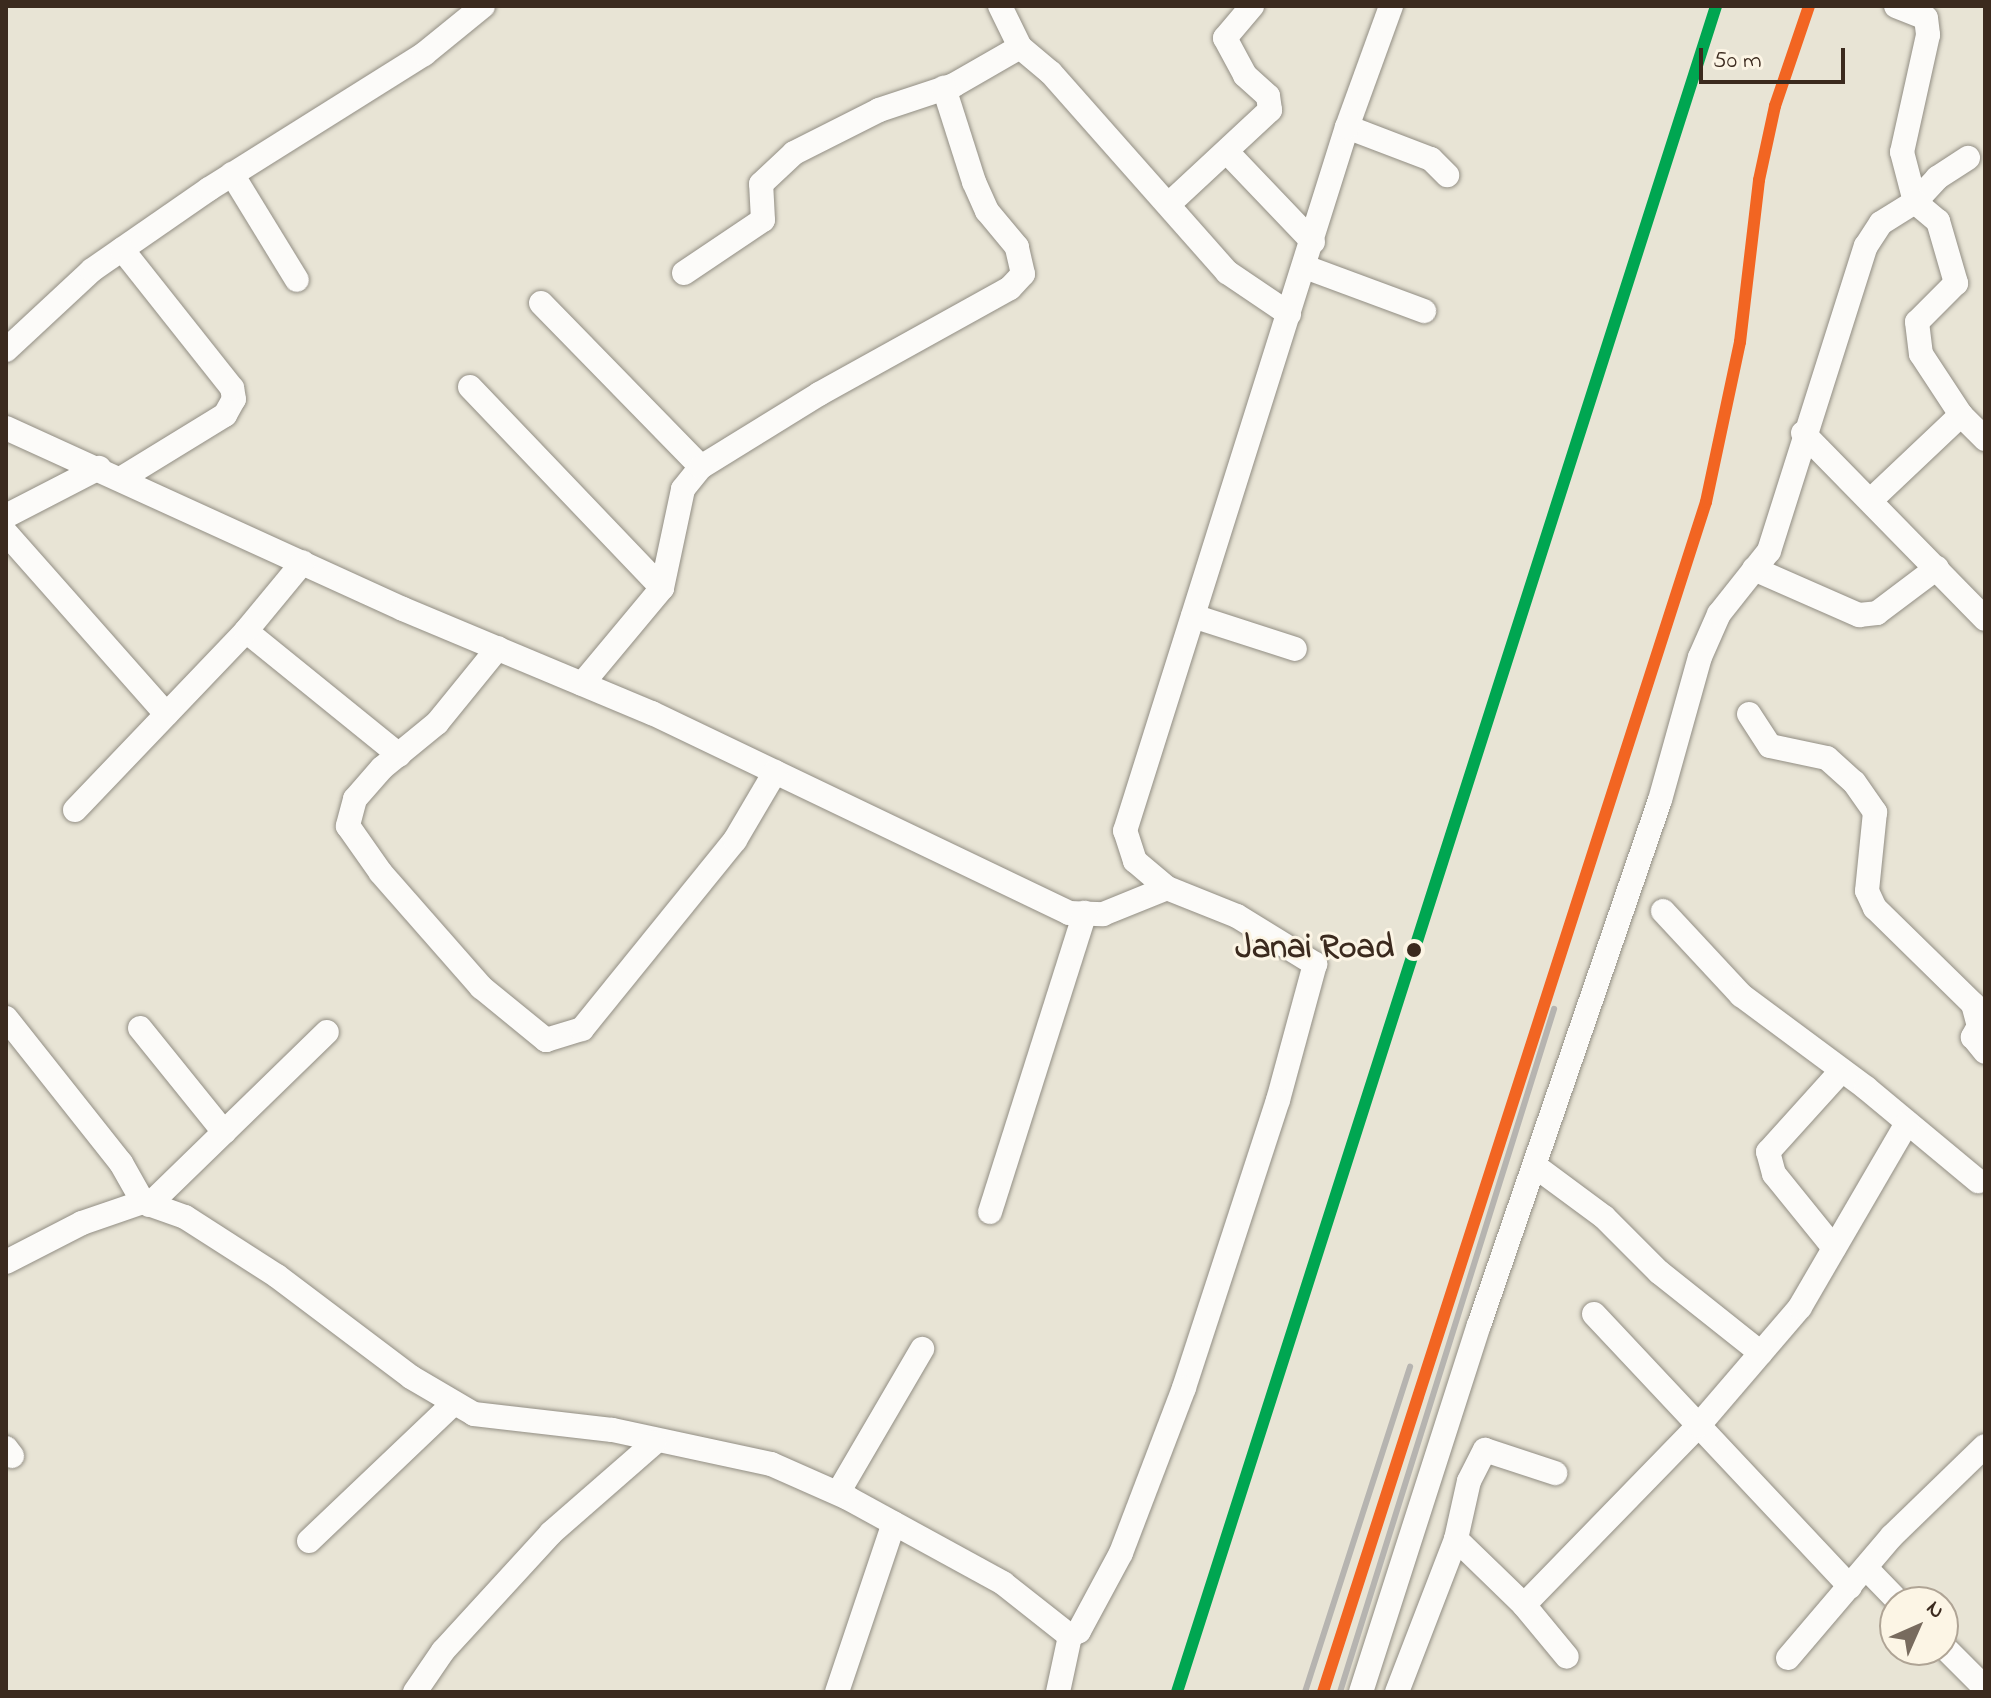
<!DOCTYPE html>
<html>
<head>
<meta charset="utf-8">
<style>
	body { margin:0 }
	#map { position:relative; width:1991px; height:1698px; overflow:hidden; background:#e8e4d5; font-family:"Indie Flower",sans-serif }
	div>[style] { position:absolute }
	.roads { filter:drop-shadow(0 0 2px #928e84) drop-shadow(0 0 2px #928e84) }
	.minor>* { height:24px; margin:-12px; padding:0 12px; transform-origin:12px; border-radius:12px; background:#fcfbf9 }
	.rail>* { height:6px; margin:-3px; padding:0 3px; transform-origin:3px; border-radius:3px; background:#b6b4b0 }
	.rail-1>* { height:12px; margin:-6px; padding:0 6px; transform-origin:6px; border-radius:6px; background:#00a651 }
	.rail-2>* { height:12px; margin:-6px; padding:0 6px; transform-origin:6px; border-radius:6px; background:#f26522 }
	.dots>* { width:22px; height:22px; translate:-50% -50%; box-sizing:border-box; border:4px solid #fcf5e5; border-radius:50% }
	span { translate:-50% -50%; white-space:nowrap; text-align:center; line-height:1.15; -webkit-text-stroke:6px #fcf5e5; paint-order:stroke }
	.stop-label { font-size:34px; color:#3b2a1e; font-weight:700 }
	.right { translate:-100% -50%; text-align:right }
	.frame { position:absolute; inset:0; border:8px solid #3b2a1e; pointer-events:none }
	.north { position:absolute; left:1879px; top:1586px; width:80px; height:80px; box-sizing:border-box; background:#fcf5e5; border:2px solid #afa495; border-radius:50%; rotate:45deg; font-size:22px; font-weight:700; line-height:32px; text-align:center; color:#3b2a1e }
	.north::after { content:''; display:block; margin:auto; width:28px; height:36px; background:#786b5e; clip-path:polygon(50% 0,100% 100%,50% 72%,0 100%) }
	.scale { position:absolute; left:1699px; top:48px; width:146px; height:36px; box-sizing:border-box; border:4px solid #3b2a1e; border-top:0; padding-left:10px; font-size:24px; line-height:28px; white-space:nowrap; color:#3b2a1e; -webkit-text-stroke:6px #fcf5e5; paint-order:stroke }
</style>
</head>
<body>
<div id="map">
	<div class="roads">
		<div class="minor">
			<i style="left:1000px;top:6px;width:46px;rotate:64deg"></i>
			<i style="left:1020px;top:47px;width:40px;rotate:40deg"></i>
			<i style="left:1051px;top:73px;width:266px;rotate:48.5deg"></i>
			<i style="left:1227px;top:272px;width:75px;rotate:34.1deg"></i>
			<i style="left:1896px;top:6px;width:32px;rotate:22deg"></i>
			<i style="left:1926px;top:18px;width:17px;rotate:83deg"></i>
			<i style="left:1928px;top:35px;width:120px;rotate:102.5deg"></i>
			<i style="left:1902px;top:152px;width:52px;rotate:75.4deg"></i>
			<i style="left:1915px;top:202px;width:33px;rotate:-47deg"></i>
			<i style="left:1937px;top:178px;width:37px;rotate:-33deg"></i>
			<i style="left:1347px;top:127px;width:90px;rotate:20.9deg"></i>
			<i style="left:1431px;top:159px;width:23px;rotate:45deg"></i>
			<i style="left:1228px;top:153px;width:123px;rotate:46.3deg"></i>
			<i style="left:232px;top:174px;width:124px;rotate:58.5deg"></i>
			<i style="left:1169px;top:204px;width:138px;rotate:-42.9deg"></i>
			<i style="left:1270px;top:110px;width:14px;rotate:-98deg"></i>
			<i style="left:1268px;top:96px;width:31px;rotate:-138deg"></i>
			<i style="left:1245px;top:75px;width:42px;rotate:-118.4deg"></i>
			<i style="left:1225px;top:38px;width:42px;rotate:-49.8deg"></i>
			<i style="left:1305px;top:267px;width:127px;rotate:20.3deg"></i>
			<i style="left:684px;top:273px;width:95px;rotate:-33.9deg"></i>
			<i style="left:763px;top:220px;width:36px;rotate:-93deg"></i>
			<i style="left:761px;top:184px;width:45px;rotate:-43.2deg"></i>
			<i style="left:794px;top:153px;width:95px;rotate:-26.8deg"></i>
			<i style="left:879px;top:110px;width:79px;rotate:-18.4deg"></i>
			<i style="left:954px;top:85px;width:76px;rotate:-29.9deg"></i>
			<i style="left:541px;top:303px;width:229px;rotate:45.7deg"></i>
			<i style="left:6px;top:350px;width:117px;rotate:-42.9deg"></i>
			<i style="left:92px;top:270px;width:142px;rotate:-34.7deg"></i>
			<i style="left:209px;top:189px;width:254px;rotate:-32.1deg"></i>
			<i style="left:424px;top:54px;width:76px;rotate:-39.1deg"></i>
			<i style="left:470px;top:387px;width:278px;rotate:46.3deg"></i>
			<i style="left:6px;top:428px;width:436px;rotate:24.5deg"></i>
			<i style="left:403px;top:609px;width:270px;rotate:22.7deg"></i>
			<i style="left:652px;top:713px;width:462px;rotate:25.6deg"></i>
			<i style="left:1069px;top:913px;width:34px;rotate:2deg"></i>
			<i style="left:1103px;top:914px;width:69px;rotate:-22.1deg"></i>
			<i style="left:1167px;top:888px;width:75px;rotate:21.8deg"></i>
			<i style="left:1237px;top:916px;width:92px;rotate:31.6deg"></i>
			<i style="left:1315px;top:964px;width:141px;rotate:105.2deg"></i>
			<i style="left:1278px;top:1100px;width:303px;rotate:108.1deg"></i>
			<i style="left:1184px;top:1388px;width:177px;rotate:110.9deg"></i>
			<i style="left:1121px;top:1553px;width:89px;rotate:118.3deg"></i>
			<i style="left:1079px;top:1631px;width:10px;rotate:151deg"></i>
			<i style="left:1070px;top:1636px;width:85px;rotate:-141.7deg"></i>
			<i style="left:1003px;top:1583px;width:177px;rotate:-151.3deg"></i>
			<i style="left:848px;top:1498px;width:84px;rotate:-156.2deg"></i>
			<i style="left:771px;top:1464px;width:163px;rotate:-167.9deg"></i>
			<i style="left:612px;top:1430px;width:139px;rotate:-173.4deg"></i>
			<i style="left:474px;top:1414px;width:73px;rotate:-149.6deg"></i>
			<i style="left:411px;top:1377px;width:168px;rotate:-143deg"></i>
			<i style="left:277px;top:1276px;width:109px;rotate:-147.3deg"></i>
			<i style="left:185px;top:1217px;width:45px;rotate:-160.3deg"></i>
			<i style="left:143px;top:1202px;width:65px;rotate:161deg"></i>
			<i style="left:82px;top:1223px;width:85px;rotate:152.8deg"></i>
			<i style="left:1803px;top:433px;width:260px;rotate:45.6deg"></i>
			<i style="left:122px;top:478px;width:121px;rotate:-31.5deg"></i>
			<i style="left:225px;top:415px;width:18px;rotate:-61deg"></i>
			<i style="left:234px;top:399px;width:11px;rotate:-100deg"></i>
			<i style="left:232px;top:388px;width:177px;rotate:-128.4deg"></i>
			<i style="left:1871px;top:500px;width:124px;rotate:-43.4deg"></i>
			<i style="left:6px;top:516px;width:105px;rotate:-27.3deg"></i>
			<i style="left:6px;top:533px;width:242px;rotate:48.5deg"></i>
			<i style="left:1754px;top:569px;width:115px;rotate:23.7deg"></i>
			<i style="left:1859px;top:615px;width:18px;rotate:-6deg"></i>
			<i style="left:1877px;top:613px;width:75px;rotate:-36.9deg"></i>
			<i style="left:1193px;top:616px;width:107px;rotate:17.9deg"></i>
			<i style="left:246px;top:631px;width:197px;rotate:39deg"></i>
			<i style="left:498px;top:648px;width:97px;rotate:129.1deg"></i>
			<i style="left:437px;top:723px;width:71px;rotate:140.7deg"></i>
			<i style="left:382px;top:768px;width:41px;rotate:131.1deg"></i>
			<i style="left:355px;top:799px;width:28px;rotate:105deg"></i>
			<i style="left:348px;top:826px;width:57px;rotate:54.9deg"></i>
			<i style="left:381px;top:873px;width:152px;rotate:48.7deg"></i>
			<i style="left:481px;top:987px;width:84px;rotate:39.2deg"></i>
			<i style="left:546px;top:1040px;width:38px;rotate:-17deg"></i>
			<i style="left:582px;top:1029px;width:243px;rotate:-51deg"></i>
			<i style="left:735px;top:840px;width:79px;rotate:-59.5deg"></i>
			<i style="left:582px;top:684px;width:125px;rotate:-50.2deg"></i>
			<i style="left:662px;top:588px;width:101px;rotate:-78deg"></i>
			<i style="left:683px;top:489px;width:28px;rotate:-51deg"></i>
			<i style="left:701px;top:467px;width:139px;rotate:-31.7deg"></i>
			<i style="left:819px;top:394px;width:218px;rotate:-29deg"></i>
			<i style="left:1010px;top:288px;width:19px;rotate:-47deg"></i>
			<i style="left:1023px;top:274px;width:28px;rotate:-103deg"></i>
			<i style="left:1017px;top:247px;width:47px;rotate:-129.8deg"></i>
			<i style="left:987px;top:211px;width:32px;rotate:-114deg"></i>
			<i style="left:974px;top:182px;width:99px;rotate:-107.7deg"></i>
			<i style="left:1749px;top:714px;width:38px;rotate:57deg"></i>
			<i style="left:1770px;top:746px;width:58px;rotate:11.9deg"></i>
			<i style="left:1827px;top:758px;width:36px;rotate:42deg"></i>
			<i style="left:1854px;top:782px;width:37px;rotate:55deg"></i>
			<i style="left:1875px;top:812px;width:79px;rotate:95.8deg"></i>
			<i style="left:1867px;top:891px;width:19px;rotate:65deg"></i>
			<i style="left:1875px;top:908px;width:137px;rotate:44.4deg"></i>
			<i style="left:1973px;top:1004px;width:23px;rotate:75deg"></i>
			<i style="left:1979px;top:1026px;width:13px;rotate:119deg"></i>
			<i style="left:1973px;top:1037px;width:19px;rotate:51deg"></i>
			<i style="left:75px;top:810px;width:248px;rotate:-46.3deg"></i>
			<i style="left:246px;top:631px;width:89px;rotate:-50.4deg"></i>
			<i style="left:1167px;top:888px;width:42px;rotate:-139.8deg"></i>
			<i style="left:1135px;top:861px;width:32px;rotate:-108deg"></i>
			<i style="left:1125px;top:831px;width:738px;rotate:-72.5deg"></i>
			<i style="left:1347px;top:127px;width:129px;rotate:-70deg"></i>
			<i style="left:1663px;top:911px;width:115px;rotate:47.1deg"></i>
			<i style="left:1741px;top:995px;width:156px;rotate:36.6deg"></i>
			<i style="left:1866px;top:1088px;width:146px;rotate:39.7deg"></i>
			<i style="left:6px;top:1018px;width:185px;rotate:51.6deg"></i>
			<i style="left:121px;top:1163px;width:45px;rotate:60.6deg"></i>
			<i style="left:140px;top:1028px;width:134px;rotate:51.1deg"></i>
			<i style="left:1535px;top:1166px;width:86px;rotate:36.5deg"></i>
			<i style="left:1604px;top:1217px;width:78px;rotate:45deg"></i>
			<i style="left:1659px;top:1272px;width:130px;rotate:38.5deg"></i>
			<i style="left:149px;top:1205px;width:248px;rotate:-44.2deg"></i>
			<i style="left:990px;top:1212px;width:314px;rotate:-72.4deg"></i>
			<i style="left:1834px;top:1248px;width:95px;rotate:-129deg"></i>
			<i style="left:1774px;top:1174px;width:23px;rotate:-105deg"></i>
			<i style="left:1768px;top:1152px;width:110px;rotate:-47.9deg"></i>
			<i style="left:1594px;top:1314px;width:374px;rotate:46.8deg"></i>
			<i style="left:6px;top:1448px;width:10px;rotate:53deg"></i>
			<i style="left:838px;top:1493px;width:167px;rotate:-59.7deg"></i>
			<i style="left:1456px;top:1539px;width:95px;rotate:44.1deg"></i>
			<i style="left:1524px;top:1605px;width:67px;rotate:50.4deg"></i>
			<i style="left:309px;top:1541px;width:200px;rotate:-43.6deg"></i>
			<i style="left:1866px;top:1568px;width:47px;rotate:45.9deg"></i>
			<i style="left:1524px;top:1605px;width:251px;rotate:-45.8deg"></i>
			<i style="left:1699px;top:1425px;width:155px;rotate:-49.4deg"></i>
			<i style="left:1800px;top:1307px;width:213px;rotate:-59.8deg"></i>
			<i style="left:1943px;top:1646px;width:59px;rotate:45deg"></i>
			<i style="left:1788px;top:1658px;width:160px;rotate:-49.6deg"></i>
			<i style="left:1892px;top:1536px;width:129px;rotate:-44.1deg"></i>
			<i style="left:415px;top:1692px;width:50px;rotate:-55.7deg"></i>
			<i style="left:443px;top:1651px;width:160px;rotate:-47.5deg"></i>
			<i style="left:551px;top:1533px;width:137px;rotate:-41.1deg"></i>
			<i style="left:837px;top:1692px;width:178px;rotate:-71.4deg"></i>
			<i style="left:1058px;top:1692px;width:57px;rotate:-77.9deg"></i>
			<i style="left:1361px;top:1692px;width:386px;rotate:-72.2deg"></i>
			<i style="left:1479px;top:1325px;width:555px;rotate:-70.98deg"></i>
			<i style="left:1660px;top:800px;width:148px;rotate:-74.4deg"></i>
			<i style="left:1700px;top:657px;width:47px;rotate:-66.2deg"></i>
			<i style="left:1719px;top:614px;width:80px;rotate:-51.6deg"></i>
			<i style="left:1769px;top:551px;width:320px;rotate:-72.4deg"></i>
			<i style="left:1866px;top:246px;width:27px;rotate:-57deg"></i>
			<i style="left:1881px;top:223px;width:40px;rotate:-32deg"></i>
			<i style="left:1915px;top:202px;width:30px;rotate:40deg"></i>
			<i style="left:1938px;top:221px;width:65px;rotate:73.8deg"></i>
			<i style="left:1956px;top:283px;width:55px;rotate:135deg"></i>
			<i style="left:1917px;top:322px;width:32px;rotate:83deg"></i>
			<i style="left:1921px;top:354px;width:73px;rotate:56.7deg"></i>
			<i style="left:1961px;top:415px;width:34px;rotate:45deg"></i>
			<i style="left:1397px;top:1692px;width:164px;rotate:-68.9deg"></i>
			<i style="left:1456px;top:1539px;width:59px;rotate:-77.4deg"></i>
			<i style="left:1469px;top:1481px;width:35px;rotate:-63deg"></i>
			<i style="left:1485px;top:1450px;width:74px;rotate:18.2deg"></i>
		</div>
	</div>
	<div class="rail">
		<i style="left:1305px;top:1692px;width:342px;rotate:-72.1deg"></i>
		<i style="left:1323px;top:1692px;width:1250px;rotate:-72.16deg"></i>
		<i style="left:1706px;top:502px;width:164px;rotate:-78deg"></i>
		<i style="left:1740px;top:342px;width:163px;rotate:-83.3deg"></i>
		<i style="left:1759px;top:180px;width:76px;rotate:-77.8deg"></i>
		<i style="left:1775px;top:106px;width:106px;rotate:-71.2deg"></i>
		<i style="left:1340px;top:1692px;width:716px;rotate:-72.6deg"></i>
	</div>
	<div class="rail-1">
		<i style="left:1177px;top:1692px;width:1770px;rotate:-72.27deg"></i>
	</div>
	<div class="rail-2">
		<i style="left:1323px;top:1692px;width:1250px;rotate:-72.16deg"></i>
		<i style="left:1706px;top:502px;width:164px;rotate:-78deg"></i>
		<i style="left:1740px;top:342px;width:163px;rotate:-83.3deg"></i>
		<i style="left:1759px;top:180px;width:76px;rotate:-77.8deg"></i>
		<i style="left:1775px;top:106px;width:106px;rotate:-71.2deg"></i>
	</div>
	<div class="dots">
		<i style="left:1414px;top:950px;background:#3b2a1e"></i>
	</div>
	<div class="stop-label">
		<span class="right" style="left:1394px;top:950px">Janai Road</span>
	</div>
	<div class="frame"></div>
	<div class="north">N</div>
	<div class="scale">50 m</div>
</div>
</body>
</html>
